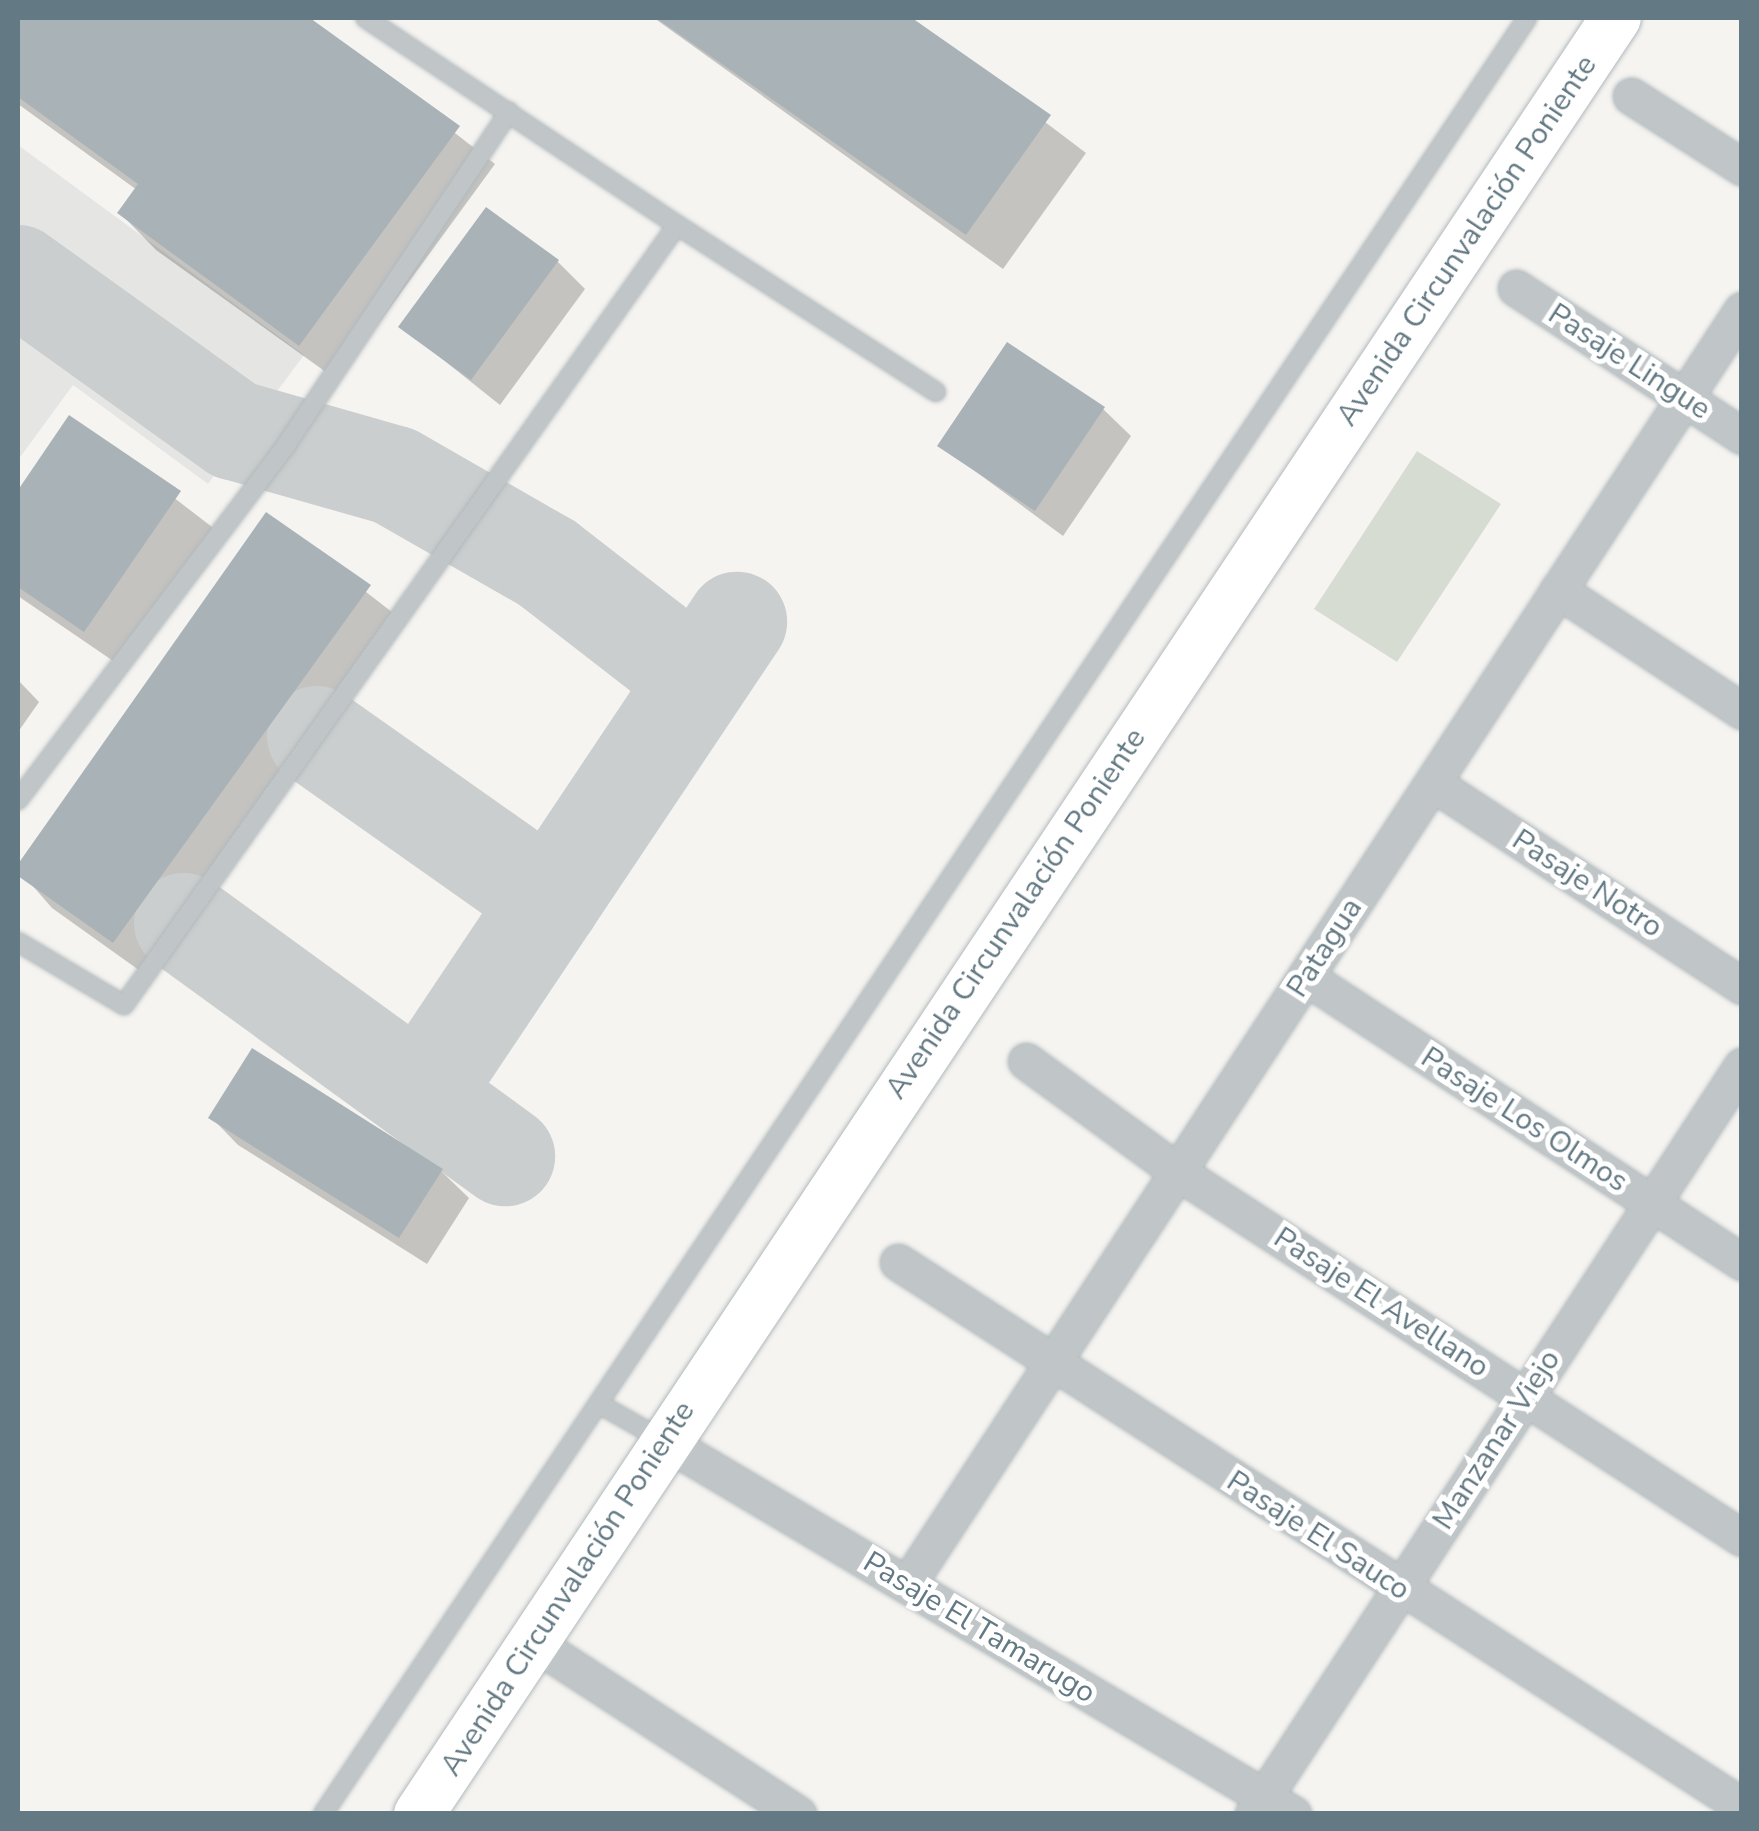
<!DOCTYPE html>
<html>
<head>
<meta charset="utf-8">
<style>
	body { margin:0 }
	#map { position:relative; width:1759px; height:1831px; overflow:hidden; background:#f5f4f1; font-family:"Nunito Sans",sans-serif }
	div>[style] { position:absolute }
	.built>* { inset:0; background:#e5e6e4 }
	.green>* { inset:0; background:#d7dcd2 }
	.shadow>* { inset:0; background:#0003 }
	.taxiway>* { height:100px; margin:-50px; padding:0 50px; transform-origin:50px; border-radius:50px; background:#cacece }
	.building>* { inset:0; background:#a9b3b7 }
	.roads { filter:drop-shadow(0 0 2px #b2b9bc) drop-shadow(0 0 2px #b2b9bc) }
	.lane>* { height:18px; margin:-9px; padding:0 9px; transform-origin:9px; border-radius:9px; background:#c0c5c7 }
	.street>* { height:35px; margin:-17.5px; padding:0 17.5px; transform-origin:17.5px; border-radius:17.5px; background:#c0c5c7 }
	.secondary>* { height:50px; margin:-25px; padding:0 25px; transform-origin:25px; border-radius:25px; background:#fff }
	span { translate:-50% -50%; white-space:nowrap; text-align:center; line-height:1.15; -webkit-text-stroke:10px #fff; paint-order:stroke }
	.street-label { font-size:30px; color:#637983 }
	.frame { position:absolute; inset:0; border:20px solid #637983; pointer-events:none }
</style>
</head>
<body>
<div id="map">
	<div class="built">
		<i style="clip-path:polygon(18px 145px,304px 355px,208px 484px,73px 385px,18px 460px)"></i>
	</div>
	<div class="green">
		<i style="clip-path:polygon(1417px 451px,1501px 504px,1397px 662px,1314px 609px)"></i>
	</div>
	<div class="shadow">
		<i style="clip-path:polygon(18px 18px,306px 18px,495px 164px,337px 380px,156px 250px,120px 213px,137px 190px,18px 104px)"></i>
		<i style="clip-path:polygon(654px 18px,908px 18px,1086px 153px,1003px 269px)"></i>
		<i style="clip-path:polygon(557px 261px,585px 289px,500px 405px,402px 327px)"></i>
		<i style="clip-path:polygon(1103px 409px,1131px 436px,1063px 536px,941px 446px)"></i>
		<i style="clip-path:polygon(70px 418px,216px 530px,122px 667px,18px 596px,18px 494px)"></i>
		<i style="clip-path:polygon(267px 515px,406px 623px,150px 978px,52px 908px,18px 869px)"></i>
		<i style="clip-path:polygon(18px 680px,39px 702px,18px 732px)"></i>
		<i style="clip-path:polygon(211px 1117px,441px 1171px,469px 1198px,427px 1264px,238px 1145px)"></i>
	</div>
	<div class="taxiway">
		<i style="left:18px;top:275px;width:266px;rotate:35.7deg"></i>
		<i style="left:234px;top:430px;width:167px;rotate:15.9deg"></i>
		<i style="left:395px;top:476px;width:175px;rotate:29.8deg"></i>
		<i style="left:547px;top:563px;width:191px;rotate:37.8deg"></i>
		<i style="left:317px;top:736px;width:286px;rotate:35.2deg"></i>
		<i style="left:184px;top:923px;width:397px;rotate:36deg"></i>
		<i style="left:422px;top:1093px;width:567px;rotate:-56.23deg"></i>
	</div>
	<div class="building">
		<i style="clip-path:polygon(18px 18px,310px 18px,460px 126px,299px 346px,117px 213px,138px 184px,18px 97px)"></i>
		<i style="clip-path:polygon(656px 18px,912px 18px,1051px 115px,966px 235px)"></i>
		<i style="clip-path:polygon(486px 207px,559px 260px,471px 380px,398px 327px)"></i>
		<i style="clip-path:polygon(1007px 342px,1105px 407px,1035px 511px,937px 446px)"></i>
		<i style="clip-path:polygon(69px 415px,181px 491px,84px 632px,18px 587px,18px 490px)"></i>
		<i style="clip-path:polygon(266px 512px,371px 585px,113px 943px,18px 876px,18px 864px)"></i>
		<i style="clip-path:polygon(252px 1048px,443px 1169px,399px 1238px,208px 1118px)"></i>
	</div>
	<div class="roads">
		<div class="lane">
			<i style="left:677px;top:225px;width:308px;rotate:32.8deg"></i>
			<i style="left:18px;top:800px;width:445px;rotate:-52.9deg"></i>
			<i style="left:286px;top:445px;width:401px;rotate:-56.2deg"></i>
			<i style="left:18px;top:942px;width:123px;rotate:30.7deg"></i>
			<i style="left:124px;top:1005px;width:956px;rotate:-54.66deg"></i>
			<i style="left:677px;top:225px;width:374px;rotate:-146.4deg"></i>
			<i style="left:601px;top:1405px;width:75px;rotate:29.6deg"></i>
			<i style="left:323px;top:1814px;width:2162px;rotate:-56.16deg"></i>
		</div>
		<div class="street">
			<i style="left:1631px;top:96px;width:132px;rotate:32.6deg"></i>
			<i style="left:1516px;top:288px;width:270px;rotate:33.2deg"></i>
			<i style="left:1558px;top:590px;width:220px;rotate:33.3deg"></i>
			<i style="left:1433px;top:783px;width:370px;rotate:33.3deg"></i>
			<i style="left:1306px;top:977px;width:521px;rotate:33.17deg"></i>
			<i style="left:1026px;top:1061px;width:188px;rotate:36.1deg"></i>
			<i style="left:1178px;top:1172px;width:672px;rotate:32.98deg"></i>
			<i style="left:898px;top:1262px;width:1004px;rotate:32.8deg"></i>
			<i style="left:666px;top:1442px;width:729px;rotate:30.68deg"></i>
			<i style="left:907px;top:1585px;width:1524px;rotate:-56.78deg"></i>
			<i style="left:533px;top:1642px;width:316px;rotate:33deg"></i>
			<i style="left:1253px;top:1814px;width:894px;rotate:-56.83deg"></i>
		</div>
		<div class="secondary">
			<i style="left:419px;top:1814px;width:2158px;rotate:-56.32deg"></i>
		</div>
	</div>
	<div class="street-label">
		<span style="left:1467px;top:241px;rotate:-56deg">Avenida Circunvalación Poniente</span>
		<span style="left:1629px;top:362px;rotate:33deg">Pasaje Lingue</span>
		<span style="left:1587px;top:884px;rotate:33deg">Pasaje Notro</span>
		<span style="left:1016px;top:914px;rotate:-56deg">Avenida Circunvalación Poniente</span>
		<span style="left:1325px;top:948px;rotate:-57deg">Patagua</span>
		<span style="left:1524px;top:1120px;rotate:33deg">Pasaje Los Olmos</span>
		<span style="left:1381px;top:1303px;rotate:33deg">Pasaje El Avellano</span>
		<span style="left:1497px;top:1440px;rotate:-57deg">Manzanar Viejo</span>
		<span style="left:1318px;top:1536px;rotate:33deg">Pasaje El Sauco</span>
		<span style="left:568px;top:1589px;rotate:-57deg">Avenida Circunvalación Poniente</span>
		<span style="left:979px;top:1628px;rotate:31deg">Pasaje El Tamarugo</span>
	</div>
	<div class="frame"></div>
</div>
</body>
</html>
